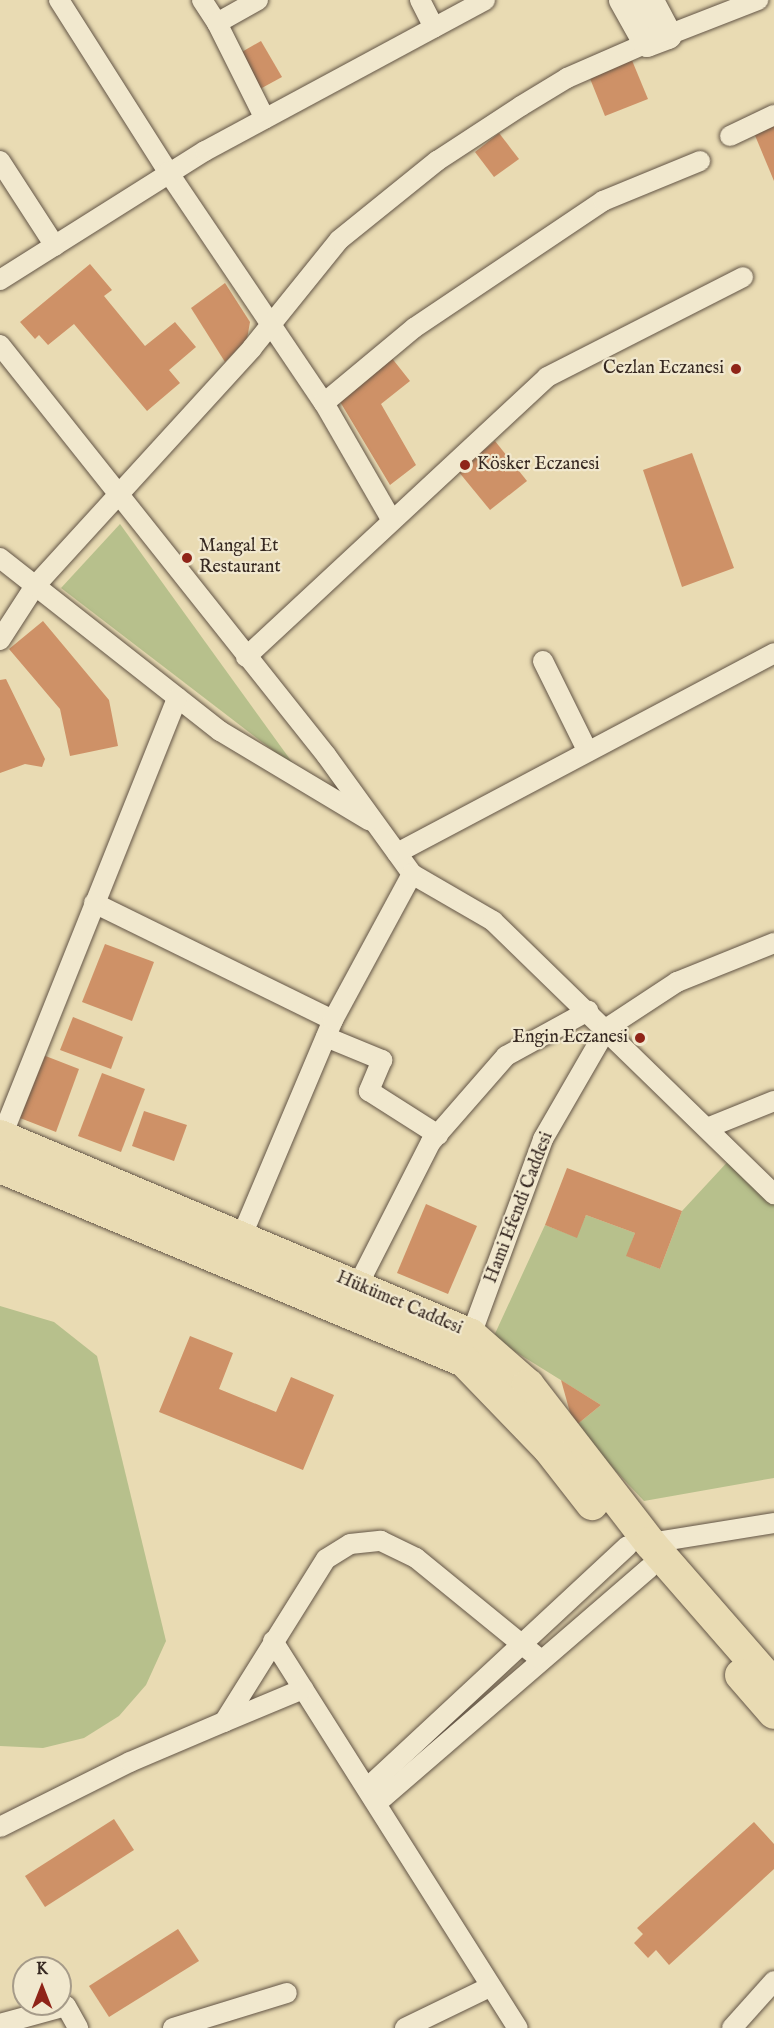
<!DOCTYPE html>
<html>
<head>
<meta charset="utf-8">
<style>
	body { margin:0 }
	#map { position:relative; width:774px; height:2028px; overflow:hidden; background:#e9dbb3; font-family:"IM FELL English",serif }
	div>[style] { position:absolute }
	.green>* { inset:0; background:#b7c08c }
	.building>* { inset:0; background:#ce9167 }
	.roads { filter:drop-shadow(0 0 2px #635546) drop-shadow(0 0 2px #635546) }
	.street>* { height:20px; margin:-10px; padding:0 10px; transform-origin:10px; border-radius:10px; background:#f1e8ce }
	.secondary>* { height:28px; margin:-14px; padding:0 14px; transform-origin:14px; border-radius:14px; background:#f1e8ce }
	.primary>* { height:32px; margin:-16px; padding:0 16px; transform-origin:16px; border-radius:16px; background:#e9dbb3 }
	.dots>* { width:16px; height:16px; translate:-50% -50%; box-sizing:border-box; border:3px solid #f1e8ce; border-radius:50% }
	span { translate:-50% -50%; white-space:nowrap; text-align:center; line-height:1.15; -webkit-text-stroke:4.5px #f1e8ce; paint-order:stroke }
	.poi-label { font-size:18px; color:#362821 }
	.right { translate:-100% -50%; text-align:right }
	.left { translate:0 -50%; text-align:left }
	.street-label { font-size:18px; color:#362821 }
	.north { position:absolute; left:12px; top:1956px; width:60px; height:60px; box-sizing:border-box; background:#f1e8ce; border:2px solid #a69b89; border-radius:50%; rotate:0deg; font-size:16px; font-weight:700; line-height:24px; text-align:center; color:#362821 }
	.north::after { content:''; display:block; margin:auto; width:21px; height:27px; background:#8f2418; clip-path:polygon(50% 0,100% 100%,50% 72%,0 100%) }
</style>
</head>
<body>
<div id="map">
	<div class="green">
		<i style="clip-path:polygon(120px 524px,297px 769px,61px 588px)"></i>
		<i style="clip-path:polygon(732px 1157px,774px 1198px,774px 1478px,644px 1501px,574px 1427px,601px 1405px,493px 1338px,545px 1225px,576px 1237px,586px 1215px,635px 1233px,627px 1256px,660px 1269px,682px 1211px)"></i>
		<i style="clip-path:polygon(0 1306px,54px 1322px,97px 1356px,166px 1641px,146px 1685px,119px 1716px,84px 1738px,43px 1748px,0 1746px)"></i>
	</div>
	<div class="building">
		<i style="clip-path:polygon(261px 41px,282px 77px,260px 89px,240px 53px)"></i>
		<i style="clip-path:polygon(631px 58px,648px 99px,605px 116px,589px 76px)"></i>
		<i style="clip-path:polygon(774px 124px,774px 181px,754px 133px)"></i>
		<i style="clip-path:polygon(499px 133px,519px 159px,494px 177px,475px 152px)"></i>
		<i style="clip-path:polygon(90px 264px,112px 290px,104px 296px,145px 346px,175px 322px,196px 347px,169px 370px,180px 383px,147px 411px,74px 324px,48px 345px,39px 335px,35px 339px,20px 322px)"></i>
		<i style="clip-path:polygon(225px 283px,250px 322px,247px 339px,225px 362px,191px 308px)"></i>
		<i style="clip-path:polygon(391px 357px,410px 381px,381px 404px,416px 465px,390px 485px,339px 400px)"></i>
		<i style="clip-path:polygon(495px 441px,527px 481px,490px 510px,458px 471px)"></i>
		<i style="clip-path:polygon(692px 453px,734px 568px,682px 587px,643px 470px)"></i>
		<i style="clip-path:polygon(43px 621px,109px 700px,118px 746px,70px 756px,60px 709px,9px 649px)"></i>
		<i style="clip-path:polygon(6px 679px,45px 759px,42px 767px,25px 764px,0 773px,0 680px)"></i>
		<i style="clip-path:polygon(105px 944px,154px 962px,132px 1021px,82px 1002px)"></i>
		<i style="clip-path:polygon(73px 1017px,123px 1037px,111px 1069px,60px 1050px)"></i>
		<i style="clip-path:polygon(43px 1055px,79px 1069px,56px 1132px,20px 1118px)"></i>
		<i style="clip-path:polygon(102px 1073px,145px 1089px,121px 1152px,78px 1136px)"></i>
		<i style="clip-path:polygon(144px 1111px,187px 1125px,174px 1161px,132px 1146px)"></i>
		<i style="clip-path:polygon(567px 1168px,682px 1211px,660px 1269px,626px 1256px,635px 1233px,586px 1215px,577px 1238px,545px 1225px)"></i>
		<i style="clip-path:polygon(426px 1204px,477px 1226px,448px 1294px,397px 1273px)"></i>
		<i style="clip-path:polygon(190px 1336px,233px 1353px,219px 1389px,276px 1412px,291px 1377px,334px 1395px,303px 1470px,159px 1412px)"></i>
		<i style="clip-path:polygon(561px 1380px,601px 1405px,574px 1427px)"></i>
		<i style="clip-path:polygon(114px 1819px,134px 1850px,45px 1907px,25px 1876px)"></i>
		<i style="clip-path:polygon(754px 1822px,774px 1844px,774px 1869px,669px 1965px,656px 1950px,648px 1958px,634px 1943px,643px 1934px,637px 1928px)"></i>
		<i style="clip-path:polygon(178px 1929px,199px 1961px,109px 2017px,89px 1986px)"></i>
	</div>
	<div class="roads">
		<div class="street">
			<i style="left:59px;top:0;width:204px;rotate:57.6deg"></i>
			<i style="left:168px;top:172px;width:279px;rotate:56deg"></i>
			<i style="left:324px;top:403px;width:134px;rotate:60deg"></i>
			<i style="left:202px;top:0;width:27px;rotate:57deg"></i>
			<i style="left:217px;top:23px;width:107px;rotate:63.4deg"></i>
			<i style="left:420px;top:0;width:31px;rotate:63deg"></i>
			<i style="left:217px;top:23px;width:47px;rotate:-29.3deg"></i>
			<i style="left:668px;top:35px;width:97px;rotate:-21.3deg"></i>
			<i style="left:730px;top:136px;width:49px;rotate:-25.5deg"></i>
			<i style="left:0;top:161px;width:101px;rotate:57.1deg"></i>
			<i style="left:0;top:280px;width:242px;rotate:-32.2deg"></i>
			<i style="left:205px;top:151px;width:318px;rotate:-28.3deg"></i>
			<i style="left:0;top:345px;width:524px;rotate:51.51deg"></i>
			<i style="left:326px;top:755px;width:147px;rotate:54.1deg"></i>
			<i style="left:412px;top:874px;width:94px;rotate:30.1deg"></i>
			<i style="left:493px;top:921px;width:392px;rotate:44.2deg"></i>
			<i style="left:324px;top:403px;width:117px;rotate:-39.8deg"></i>
			<i style="left:414px;top:328px;width:228px;rotate:-33.9deg"></i>
			<i style="left:603px;top:201px;width:105px;rotate:-22.4deg"></i>
			<i style="left:0;top:558px;width:280px;rotate:38.2deg"></i>
			<i style="left:220px;top:731px;width:174px;rotate:30.9deg"></i>
			<i style="left:0;top:640px;width:64px;rotate:-57.1deg"></i>
			<i style="left:35px;top:586px;width:322px;rotate:-47.6deg"></i>
			<i style="left:252px;top:348px;width:139px;rotate:-51.1deg"></i>
			<i style="left:339px;top:240px;width:126px;rotate:-38.9deg"></i>
			<i style="left:437px;top:161px;width:100px;rotate:-33.2deg"></i>
			<i style="left:521px;top:106px;width:54px;rotate:-31.3deg"></i>
			<i style="left:567px;top:78px;width:87px;rotate:-23.6deg"></i>
			<i style="left:246px;top:657px;width:411px;rotate:-42.9deg"></i>
			<i style="left:547px;top:377px;width:220px;rotate:-27deg"></i>
			<i style="left:543px;top:661px;width:99px;rotate:63.7deg"></i>
			<i style="left:397px;top:853px;width:427px;rotate:-27.9deg"></i>
			<i style="left:94px;top:903px;width:266px;rotate:26.1deg"></i>
			<i style="left:326px;top:1037px;width:61px;rotate:22.3deg"></i>
			<i style="left:382px;top:1060px;width:34px;rotate:113deg"></i>
			<i style="left:369px;top:1091px;width:82px;rotate:32.5deg"></i>
			<i style="left:707px;top:1128px;width:72px;rotate:-21.9deg"></i>
			<i style="left:2px;top:1136px;width:472px;rotate:-68.2deg"></i>
			<i style="left:240px;top:1240px;width:239px;rotate:-67.1deg"></i>
			<i style="left:333px;top:1020px;width:166px;rotate:-61.6deg"></i>
			<i style="left:358px;top:1285px;width:161px;rotate:-63deg"></i>
			<i style="left:431px;top:1142px;width:114px;rotate:-48.9deg"></i>
			<i style="left:506px;top:1056px;width:94px;rotate:-28.8deg"></i>
			<i style="left:471px;top:1335px;width:209px;rotate:-69.8deg"></i>
			<i style="left:543px;top:1139px;width:128px;rotate:-60deg"></i>
			<i style="left:607px;top:1028px;width:84px;rotate:-33.3deg"></i>
			<i style="left:677px;top:982px;width:105px;rotate:-21.9deg"></i>
			<i style="left:650px;top:1543px;width:126px;rotate:-9.2deg"></i>
			<i style="left:273px;top:1641px;width:458px;rotate:57.7deg"></i>
			<i style="left:224px;top:1722px;width:86px;rotate:-22.7deg"></i>
			<i style="left:367px;top:1788px;width:355px;rotate:-42.9deg"></i>
			<i style="left:377px;top:1803px;width:359px;rotate:-40.8deg"></i>
			<i style="left:0;top:1827px;width:145px;rotate:-26.6deg"></i>
			<i style="left:130px;top:1762px;width:102px;rotate:-23.1deg"></i>
			<i style="left:224px;top:1722px;width:192px;rotate:-58deg"></i>
			<i style="left:326px;top:1559px;width:28px;rotate:-32deg"></i>
			<i style="left:350px;top:1544px;width:31px;rotate:-6deg"></i>
			<i style="left:381px;top:1541px;width:39px;rotate:26deg"></i>
			<i style="left:416px;top:1558px;width:160px;rotate:39.2deg"></i>
			<i style="left:0;top:2024px;width:68px;rotate:-15.3deg"></i>
			<i style="left:66px;top:2006px;width:25px;rotate:61deg"></i>
			<i style="left:173px;top:2028px;width:119px;rotate:-17.1deg"></i>
			<i style="left:405px;top:2028px;width:94px;rotate:-25.8deg"></i>
			<i style="left:732px;top:2028px;width:63px;rotate:-48.2deg"></i>
		</div>
		<div class="secondary">
			<i style="left:623px;top:0;width:49px;rotate:60.8deg"></i>
			<i style="left:647px;top:43px;width:22px;rotate:-21deg"></i>
			<i style="left:668px;top:35px;width:40px;rotate:-118deg"></i>
		</div>
		<div class="primary">
			<i style="left:0;top:1136px;width:511px;rotate:22.9deg"></i>
			<i style="left:471px;top:1335px;width:76px;rotate:41.3deg"></i>
			<i style="left:528px;top:1385px;width:200px;rotate:52.3deg"></i>
			<i style="left:650px;top:1543px;width:189px;rotate:48.9deg"></i>
			<i style="left:0;top:1167px;width:503px;rotate:22.69deg"></i>
			<i style="left:464px;top:1361px;width:122px;rotate:46deg"></i>
			<i style="left:549px;top:1449px;width:70px;rotate:52deg"></i>
			<i style="left:741px;top:1675px;width:50px;rotate:49deg"></i>
		</div>
	</div>
	<div class="dots">
		<i style="left:736px;top:369px;background:#8f2418"></i>
		<i style="left:465px;top:465px;background:#8f2418"></i>
		<i style="left:187px;top:558px;background:#8f2418"></i>
		<i style="left:640px;top:1038px;background:#8f2418"></i>
	</div>
	<div class="poi-label">
		<span class="right" style="left:724px;top:369px">Cezlan Eczanesi</span>
		<span class="left" style="left:477px;top:465px">Kösker Eczanesi</span>
		<span class="left" style="left:199px;top:558px">Mangal Et<br>Restaurant</span>
		<span class="right" style="left:628px;top:1038px">Engin Eczanesi</span>
	</div>
	<div class="street-label">
		<span style="left:520px;top:1208px;rotate:-69deg">Hami Efendi Caddesi</span>
		<span style="left:399px;top:1304px;rotate:23deg">Hükümet Caddesi</span>
	</div>
	<div class="north">K</div>
</div>
</body>
</html>
